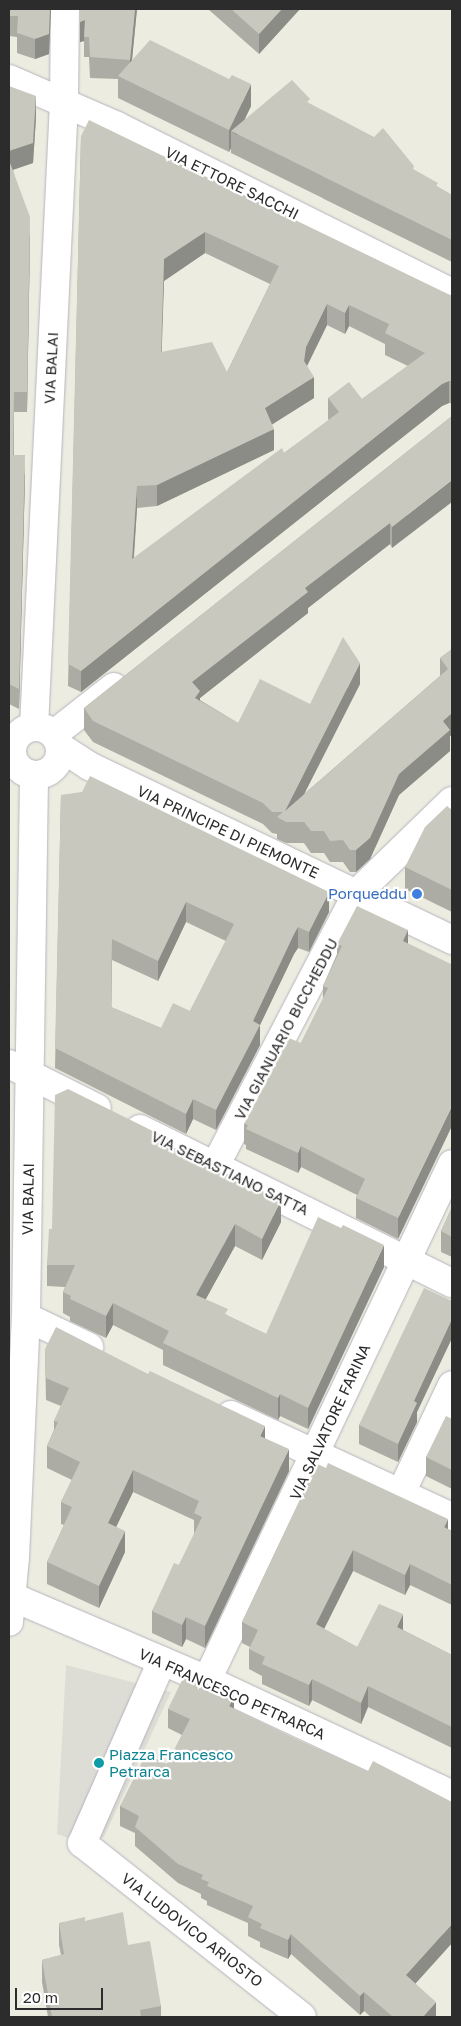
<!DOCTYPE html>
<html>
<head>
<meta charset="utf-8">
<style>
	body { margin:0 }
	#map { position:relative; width:461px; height:2026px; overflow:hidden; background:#ecece0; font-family:"Golos Text",sans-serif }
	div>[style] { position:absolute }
	.plaza>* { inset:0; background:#ddddd6 }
	.roads { filter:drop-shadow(0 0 1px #b6b3be) drop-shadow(0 0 1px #b6b3be) }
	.minor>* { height:28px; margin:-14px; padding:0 14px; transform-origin:14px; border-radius:14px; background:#fff }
	.minor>.ring { margin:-14px; padding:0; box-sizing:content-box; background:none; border:28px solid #fff; border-radius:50% }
	.wall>* { inset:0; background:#acaca4 }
	.shaded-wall>* { inset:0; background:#8c8c86 }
	.building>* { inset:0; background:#c8c8bf }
	.dots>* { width:14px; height:14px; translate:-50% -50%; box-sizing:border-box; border:2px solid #fff; border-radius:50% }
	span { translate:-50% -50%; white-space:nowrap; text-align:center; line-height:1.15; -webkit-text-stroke:4.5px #fff; paint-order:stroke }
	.street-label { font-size:15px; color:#2c2c2c }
	.shop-label { font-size:15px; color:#366cbe }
	.right { translate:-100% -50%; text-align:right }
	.culture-label { font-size:15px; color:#0d838f }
	.left { translate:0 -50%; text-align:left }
	.frame { position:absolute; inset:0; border:10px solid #2c2c2c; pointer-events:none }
	.scale { position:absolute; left:15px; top:1988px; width:88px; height:22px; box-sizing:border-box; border:2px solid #2c2c2c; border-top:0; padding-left:6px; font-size:15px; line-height:18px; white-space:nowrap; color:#2c2c2c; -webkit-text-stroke:4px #fff; paint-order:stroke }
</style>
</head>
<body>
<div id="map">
	<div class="plaza">
		<i style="clip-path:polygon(66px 1665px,171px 1692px,104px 1837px,82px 1843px,57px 1834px)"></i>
	</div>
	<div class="roads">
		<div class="minor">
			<i style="left:9px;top:79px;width:118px;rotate:23.5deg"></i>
			<i style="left:117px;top:126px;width:374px;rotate:26.5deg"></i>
			<i class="ring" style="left:12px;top:727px;width:20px;height:20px"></i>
			<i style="left:34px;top:727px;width:626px;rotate:-87.25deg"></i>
			<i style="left:64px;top:102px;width:93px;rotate:-89.4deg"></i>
			<i style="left:54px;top:734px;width:76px;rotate:-38.1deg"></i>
			<i style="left:60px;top:747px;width:35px;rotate:33deg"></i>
			<i style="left:89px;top:766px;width:403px;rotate:25.6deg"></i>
			<i style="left:9px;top:1064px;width:98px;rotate:26.6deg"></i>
			<i style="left:140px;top:1129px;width:348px;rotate:26.3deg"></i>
			<i style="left:215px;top:1166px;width:308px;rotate:-62.5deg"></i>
			<i style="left:357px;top:893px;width:132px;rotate:-44.1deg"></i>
			<i style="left:26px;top:1317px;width:70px;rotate:25.5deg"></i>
			<i style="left:231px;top:1415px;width:243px;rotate:24.8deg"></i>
			<i style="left:401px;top:1493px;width:119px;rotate:-64.7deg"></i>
			<i style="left:10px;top:1596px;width:214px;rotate:23.1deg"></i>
			<i style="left:207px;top:1680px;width:271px;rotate:25.1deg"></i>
			<i style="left:9px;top:1622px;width:65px;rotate:-84.7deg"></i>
			<i style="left:15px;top:1557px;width:240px;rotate:-87.4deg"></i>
			<i style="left:26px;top:1317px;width:542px;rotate:-89.15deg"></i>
			<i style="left:162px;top:1661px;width:199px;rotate:113.7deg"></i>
			<i style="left:82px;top:1843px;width:280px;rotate:38.3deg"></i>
			<i style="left:207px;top:1680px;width:571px;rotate:-64.6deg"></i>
		</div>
	</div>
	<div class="wall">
		<i style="clip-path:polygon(9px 9px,51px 9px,49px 54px,35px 59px,17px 53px,17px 37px,9px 36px)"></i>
		<i style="clip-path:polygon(80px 9px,137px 9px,132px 60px,251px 106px,245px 119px,310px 104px,414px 170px,438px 187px,452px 195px,452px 262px,231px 153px,231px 148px,229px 152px,118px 98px,118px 79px,90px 78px,89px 57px,84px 57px,84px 41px,80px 42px)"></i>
		<i style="clip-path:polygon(208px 9px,300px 9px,259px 54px)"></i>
		<i style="clip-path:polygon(9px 86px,36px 117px,33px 163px,13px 170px,30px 237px,27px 412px,14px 412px,14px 455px,25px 475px,19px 709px,9px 704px)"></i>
		<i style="clip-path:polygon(evenodd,81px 136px,452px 296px,452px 403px,449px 403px,442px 406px,81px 692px,68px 686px,81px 136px,205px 253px,270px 284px,227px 372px,161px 352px,164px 281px,205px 253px,81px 136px,327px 325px,345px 334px,349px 326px,385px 344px,385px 355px,408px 366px,362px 399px,328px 398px,328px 419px,329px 420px,284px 453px,134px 558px,137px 508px,157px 506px,274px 450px,272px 424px,314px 398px,307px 366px,327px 325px)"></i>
		<i style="clip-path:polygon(452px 416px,392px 548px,390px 544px,308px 608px,308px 613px,200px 698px,200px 700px,238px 723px,310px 704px,360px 684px,304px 794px,440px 676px,440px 658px,452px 649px,452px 735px,450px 736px,450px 751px,399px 795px,370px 859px,356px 872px,350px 872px,343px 862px,330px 862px,324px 853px,311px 853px,304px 843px,286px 843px,277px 839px,277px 834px,272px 833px,263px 824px,93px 742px,84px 730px,84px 708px)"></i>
		<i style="clip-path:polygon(evenodd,61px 795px,329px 912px,309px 952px,298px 948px,294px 954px,260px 1025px,260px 1045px,216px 1130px,193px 1119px,186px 1134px,55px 1068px,61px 795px,186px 922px,226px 941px,190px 1011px,161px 1028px,111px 1007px,112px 960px,158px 981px,186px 922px)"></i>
		<i style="clip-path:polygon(452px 810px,452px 912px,405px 889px,405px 867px)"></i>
		<i style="clip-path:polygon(408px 930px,398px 1239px,356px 1218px,356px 1198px,357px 1195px,301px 1167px,298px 1173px,246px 1149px,246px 1145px,244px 1144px,244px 1124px,301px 1043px,323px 999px,323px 986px,337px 954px,337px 944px)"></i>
		<i style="clip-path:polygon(173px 1147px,281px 1222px,262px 1260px,235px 1246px,205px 1300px,228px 1316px,266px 1334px,384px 1267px,308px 1429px,280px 1416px,278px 1420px,163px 1365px,163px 1350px,113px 1325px,106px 1338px,70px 1321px,70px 1317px,63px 1313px,63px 1292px,65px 1287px,47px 1286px,47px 1265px,52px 1229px)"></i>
		<i style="clip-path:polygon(452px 1207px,452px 1257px,441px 1252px,441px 1231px)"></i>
		<i style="clip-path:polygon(452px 1301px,452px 1338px,417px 1412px,417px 1422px,398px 1462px,359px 1444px,359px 1425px)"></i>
		<i style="clip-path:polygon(45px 1349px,265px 1438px,289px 1471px,205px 1648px,186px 1639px,182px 1647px,152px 1633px,152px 1611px,179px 1565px,194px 1535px,194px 1520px,133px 1492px,116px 1526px,125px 1552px,99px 1608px,47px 1584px,47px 1562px,64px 1525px,61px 1524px,61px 1502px,72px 1480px,47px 1468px,47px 1446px,54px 1430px,54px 1421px,61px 1406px,46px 1400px)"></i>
		<i style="clip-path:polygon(452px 1419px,452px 1489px,426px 1476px,426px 1457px)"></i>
		<i style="clip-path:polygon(317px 1464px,452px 1531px,452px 1605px,410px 1585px,405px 1595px,353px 1571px,324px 1629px,357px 1647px,403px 1630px,452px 1655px,452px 1748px,368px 1707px,361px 1724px,312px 1700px,309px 1706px,262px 1684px,262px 1676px,249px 1669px,249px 1649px,250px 1647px,242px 1643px,242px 1622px)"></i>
		<i style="clip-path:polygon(168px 1709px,234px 1709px,452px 1943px,415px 1984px,436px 2017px,371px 2017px,364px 2011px,360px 2015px,291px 1954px,288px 1959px,260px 1947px,260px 1942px,248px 1936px,248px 1923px,207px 1905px,207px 1901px,201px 1898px,201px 1894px,178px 1883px,135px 1846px,135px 1833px,120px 1826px,120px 1806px,167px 1764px,182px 1735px,168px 1728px)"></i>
		<i style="clip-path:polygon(85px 1921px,128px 1945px,161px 2006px,161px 2017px,48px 2017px,42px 1982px,42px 1960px,61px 1955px,59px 1945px,59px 1923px)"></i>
	</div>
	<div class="shaded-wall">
		<i style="clip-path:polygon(50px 9px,51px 9px,49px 54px,35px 59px,35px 39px)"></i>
		<i style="clip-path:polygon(135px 9px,137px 9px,130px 80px,130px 60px)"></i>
		<i style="clip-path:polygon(282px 9px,300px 9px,259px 54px,259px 34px)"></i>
		<i style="clip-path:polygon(85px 20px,84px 41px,80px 42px,80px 22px)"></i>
		<i style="clip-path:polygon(251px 84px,251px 106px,237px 135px,231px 131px,231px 148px,229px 152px,229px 130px)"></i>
		<i style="clip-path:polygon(36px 96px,36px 117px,33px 163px,9px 171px,9px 151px)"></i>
		<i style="clip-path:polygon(30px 217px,30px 237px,27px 412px,27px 392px)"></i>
		<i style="clip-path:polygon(205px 232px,205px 253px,164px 281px,161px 374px,161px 352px,164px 259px)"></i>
		<i style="clip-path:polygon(327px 304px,327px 325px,306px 368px,304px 361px,306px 347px)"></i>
		<i style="clip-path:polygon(349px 305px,349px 326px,345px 334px,345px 313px)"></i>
		<i style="clip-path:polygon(314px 377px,314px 398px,265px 429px,265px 408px)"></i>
		<i style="clip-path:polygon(449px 381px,449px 403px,442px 406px,81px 692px,81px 671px,442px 384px)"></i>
		<i style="clip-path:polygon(274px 429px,274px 450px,157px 506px,157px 485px)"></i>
		<i style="clip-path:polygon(25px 455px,25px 475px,19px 709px,19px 689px)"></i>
		<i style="clip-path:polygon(452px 480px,452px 502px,392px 548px,392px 527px)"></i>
		<i style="clip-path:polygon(137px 486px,137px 508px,132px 581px,132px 559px)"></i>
		<i style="clip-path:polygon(390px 523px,390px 544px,308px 608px,308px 613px,200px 698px,200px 712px,195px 719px,192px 682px,305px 588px)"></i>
		<i style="clip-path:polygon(360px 663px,360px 684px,290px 822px,285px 811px)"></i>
		<i style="clip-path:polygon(452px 713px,452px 735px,450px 736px,450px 751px,399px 795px,370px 859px,356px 872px,356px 850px,399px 774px,443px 721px)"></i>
		<i style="clip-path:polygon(10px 787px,10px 808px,9px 859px,9px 837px)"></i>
		<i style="clip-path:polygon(329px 892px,329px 912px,309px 952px,309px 932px)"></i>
		<i style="clip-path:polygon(186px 902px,186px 922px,158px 981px,158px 961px)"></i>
		<i style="clip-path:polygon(298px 927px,298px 948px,294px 954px,260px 1025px,260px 1045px,216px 1130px,216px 1110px,253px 1021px,294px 934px)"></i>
		<i style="clip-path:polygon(408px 930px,408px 951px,403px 941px)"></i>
		<i style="clip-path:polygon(112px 939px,112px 960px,111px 1027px,111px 1007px)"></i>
		<i style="clip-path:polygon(193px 1099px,193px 1119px,186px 1134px,186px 1114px)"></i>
		<i style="clip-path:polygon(452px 1106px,452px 1126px,398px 1239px,398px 1218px)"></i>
		<i style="clip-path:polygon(301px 1146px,301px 1167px,298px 1173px,298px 1153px)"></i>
		<i style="clip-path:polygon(281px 1200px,281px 1222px,262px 1260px,262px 1239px)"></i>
		<i style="clip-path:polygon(235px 1224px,235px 1246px,196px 1317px,196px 1295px)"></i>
		<i style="clip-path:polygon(384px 1245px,384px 1267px,308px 1429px,308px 1408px)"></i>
		<i style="clip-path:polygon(113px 1303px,113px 1325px,106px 1338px,106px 1316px)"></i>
		<i style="clip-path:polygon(452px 1319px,452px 1338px,417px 1412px,417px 1422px,398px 1462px,398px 1444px,414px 1401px)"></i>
		<i style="clip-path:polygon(280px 1394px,280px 1416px,278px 1420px,278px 1398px)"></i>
		<i style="clip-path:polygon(265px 1426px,265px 1448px,260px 1436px)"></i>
		<i style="clip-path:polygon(289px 1449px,289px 1471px,205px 1648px,205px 1626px)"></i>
		<i style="clip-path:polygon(133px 1470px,133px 1492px,108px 1544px,108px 1523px)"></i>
		<i style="clip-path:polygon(448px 1519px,448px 1540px,444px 1527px)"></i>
		<i style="clip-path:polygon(125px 1531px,125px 1552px,99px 1608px,99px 1586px)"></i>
		<i style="clip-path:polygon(353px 1550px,353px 1571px,316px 1645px,316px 1624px)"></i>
		<i style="clip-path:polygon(410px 1564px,410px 1585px,405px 1595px,405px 1575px)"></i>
		<i style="clip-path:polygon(403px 1614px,403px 1635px,397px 1627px)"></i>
		<i style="clip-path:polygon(186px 1617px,186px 1639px,182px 1647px,182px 1625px)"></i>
		<i style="clip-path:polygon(312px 1679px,312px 1700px,309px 1706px,309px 1685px)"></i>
		<i style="clip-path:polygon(368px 1686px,368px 1707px,361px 1724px,361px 1703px)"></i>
		<i style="clip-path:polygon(234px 1696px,234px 1715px,229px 1706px)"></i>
		<i style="clip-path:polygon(452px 1924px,452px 1943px,406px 1994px,406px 1975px)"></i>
		<i style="clip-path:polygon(291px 1934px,291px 1954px,288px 1959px,288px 1940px)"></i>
		<i style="clip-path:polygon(364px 1992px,364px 2011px,360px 2015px,360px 1996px)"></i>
		<i style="clip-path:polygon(436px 2002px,436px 2017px,423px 2017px)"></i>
	</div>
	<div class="building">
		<i style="clip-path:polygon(9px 9px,50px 9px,49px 34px,35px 39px,17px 33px,18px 16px,9px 16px)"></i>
		<i style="clip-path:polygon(80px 9px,135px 9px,130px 60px,90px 57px,89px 37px,84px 37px,85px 20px,80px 22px)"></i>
		<i style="clip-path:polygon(231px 9px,282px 9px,259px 34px)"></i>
		<i style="clip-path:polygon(150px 40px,229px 79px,232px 75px,251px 84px,229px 130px,118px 76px)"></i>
		<i style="clip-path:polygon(292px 80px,310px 99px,307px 102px,374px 137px,383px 128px,414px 166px,413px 169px,438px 183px,436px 186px,452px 195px,452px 240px,231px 131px)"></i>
		<i style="clip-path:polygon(9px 86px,36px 96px,33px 143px,9px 151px)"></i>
		<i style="clip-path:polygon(evenodd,89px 120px,452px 296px,452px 381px,449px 381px,442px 384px,81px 671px,68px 664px,81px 136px,89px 120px,205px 232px,279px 266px,227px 372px,212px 342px,161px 352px,164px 259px,205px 232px,89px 120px,327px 304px,345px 313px,349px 305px,389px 324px,385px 333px,425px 353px,362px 399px,349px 382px,328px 398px,339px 412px,284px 453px,282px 448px,132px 559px,137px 486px,157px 485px,274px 429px,265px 408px,314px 377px,304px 361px,306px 347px,327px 304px)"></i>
		<i style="clip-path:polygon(9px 160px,30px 217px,27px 392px,14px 392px,13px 455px,25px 455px,19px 689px,9px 684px)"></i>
		<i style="clip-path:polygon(452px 416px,452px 480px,392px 527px,390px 523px,305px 588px,308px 592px,192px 682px,200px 691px,195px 698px,238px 723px,260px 679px,310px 704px,343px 637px,360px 663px,285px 811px,448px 669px,440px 658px,452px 649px,452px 713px,443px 721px,450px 730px,399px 774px,370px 838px,356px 850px,350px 850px,343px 840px,330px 841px,324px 831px,311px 831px,304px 822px,286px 822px,277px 817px,283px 812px,272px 812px,263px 803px,93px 721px,84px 708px)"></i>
		<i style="clip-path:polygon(evenodd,90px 776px,329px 892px,309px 932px,298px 927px,294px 934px,253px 1021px,260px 1025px,216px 1110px,193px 1099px,186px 1114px,55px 1048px,61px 795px,82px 792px,90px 776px,186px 902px,234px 924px,190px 1011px,173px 1003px,161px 1028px,111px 1007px,112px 939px,158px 961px,186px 902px)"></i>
		<i style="clip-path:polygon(9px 785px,10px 787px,9px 837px)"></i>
		<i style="clip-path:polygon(447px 806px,452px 810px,452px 890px,405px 867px,425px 827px)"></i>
		<i style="clip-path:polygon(357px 906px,408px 930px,403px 941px,451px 964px,452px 962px,452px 1106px,398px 1218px,356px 1198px,365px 1179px,301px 1146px,298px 1153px,246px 1129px,248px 1125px,244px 1124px,289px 1038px,301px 1043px,328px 988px,323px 986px,342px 946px,337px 944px)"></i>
		<i style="clip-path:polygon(68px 1089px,173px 1141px,170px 1146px,281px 1200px,262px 1239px,235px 1224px,196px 1295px,228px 1309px,225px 1314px,266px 1334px,318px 1217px,341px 1228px,343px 1225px,384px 1245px,308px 1408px,280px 1394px,278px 1398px,163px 1343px,169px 1331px,113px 1303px,106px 1316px,70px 1299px,71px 1296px,63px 1292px,75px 1265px,47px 1265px,49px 1229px,52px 1229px,55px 1095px)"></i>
		<i style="clip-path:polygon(452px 1207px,452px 1237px,441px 1231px)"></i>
		<i style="clip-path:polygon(424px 1288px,452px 1301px,452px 1319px,414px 1401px,417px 1403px,398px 1444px,359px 1425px)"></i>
		<i style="clip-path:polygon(56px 1327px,148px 1374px,150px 1371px,265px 1426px,260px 1436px,289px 1449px,205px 1626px,186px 1617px,182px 1625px,152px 1611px,174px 1563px,179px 1565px,202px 1517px,194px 1513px,199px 1501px,133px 1470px,108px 1523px,125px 1531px,99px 1586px,47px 1562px,72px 1507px,61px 1502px,80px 1462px,47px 1446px,58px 1422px,54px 1421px,69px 1388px,46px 1378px,45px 1349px)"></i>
		<i style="clip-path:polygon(446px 1416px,452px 1419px,452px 1470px,426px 1457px)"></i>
		<i style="clip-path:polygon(328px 1463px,448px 1519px,444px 1527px,452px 1531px,452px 1585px,410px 1564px,405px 1575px,353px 1550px,316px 1624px,357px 1647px,379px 1604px,403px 1614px,397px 1627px,452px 1655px,452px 1727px,368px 1686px,361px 1703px,312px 1679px,309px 1685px,262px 1664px,265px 1657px,249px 1649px,258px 1630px,242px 1622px,317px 1464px,326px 1468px)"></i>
		<i style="clip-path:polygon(185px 1674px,234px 1696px,229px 1706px,296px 1739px,368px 1771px,373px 1761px,452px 1802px,452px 1924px,406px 1975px,436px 2002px,423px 2017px,393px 2017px,364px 1992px,360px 1996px,291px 1934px,288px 1940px,260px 1928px,262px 1924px,248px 1917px,253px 1906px,207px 1886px,209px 1882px,201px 1879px,203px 1875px,178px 1864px,135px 1827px,139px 1816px,120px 1806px,146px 1754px,167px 1764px,190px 1719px,168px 1709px)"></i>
		<i style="clip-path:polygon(123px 1912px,128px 1945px,150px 1941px,161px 2006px,140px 2010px,141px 2017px,52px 2017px,42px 1960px,64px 1954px,59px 1923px,85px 1917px,85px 1921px)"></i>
	</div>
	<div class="dots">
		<i style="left:417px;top:894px;background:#3f7fe0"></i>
		<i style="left:99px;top:1763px;background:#0f9aa8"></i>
	</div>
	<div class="street-label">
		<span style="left:232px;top:183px;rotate:26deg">VIA ETTORE SACCHI</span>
		<span style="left:51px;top:368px;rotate:-87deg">VIA BALAI</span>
		<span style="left:228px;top:832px;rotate:25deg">VIA PRINCIPE DI PIEMONTE</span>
		<span style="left:286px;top:1029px;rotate:-62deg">VIA GIANUARIO BICCHEDDU</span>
		<span style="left:230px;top:1173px;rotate:26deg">VIA SEBASTIANO SATTA</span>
		<span style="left:28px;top:1199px;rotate:-89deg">VIA BALAI</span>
		<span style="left:330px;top:1422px;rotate:-65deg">VIA SALVATORE FARINA</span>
		<span style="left:232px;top:1694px;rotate:24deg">VIA FRANCESCO PETRARCA</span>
		<span style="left:192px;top:1930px;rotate:38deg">VIA LUDOVICO ARIOSTO</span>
	</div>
	<div class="shop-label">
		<span class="right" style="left:407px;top:894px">Porqueddu</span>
	</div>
	<div class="culture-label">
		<span class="left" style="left:109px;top:1763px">Piazza Francesco<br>Petrarca</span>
	</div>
	<div class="frame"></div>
	<div class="scale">20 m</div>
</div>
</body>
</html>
